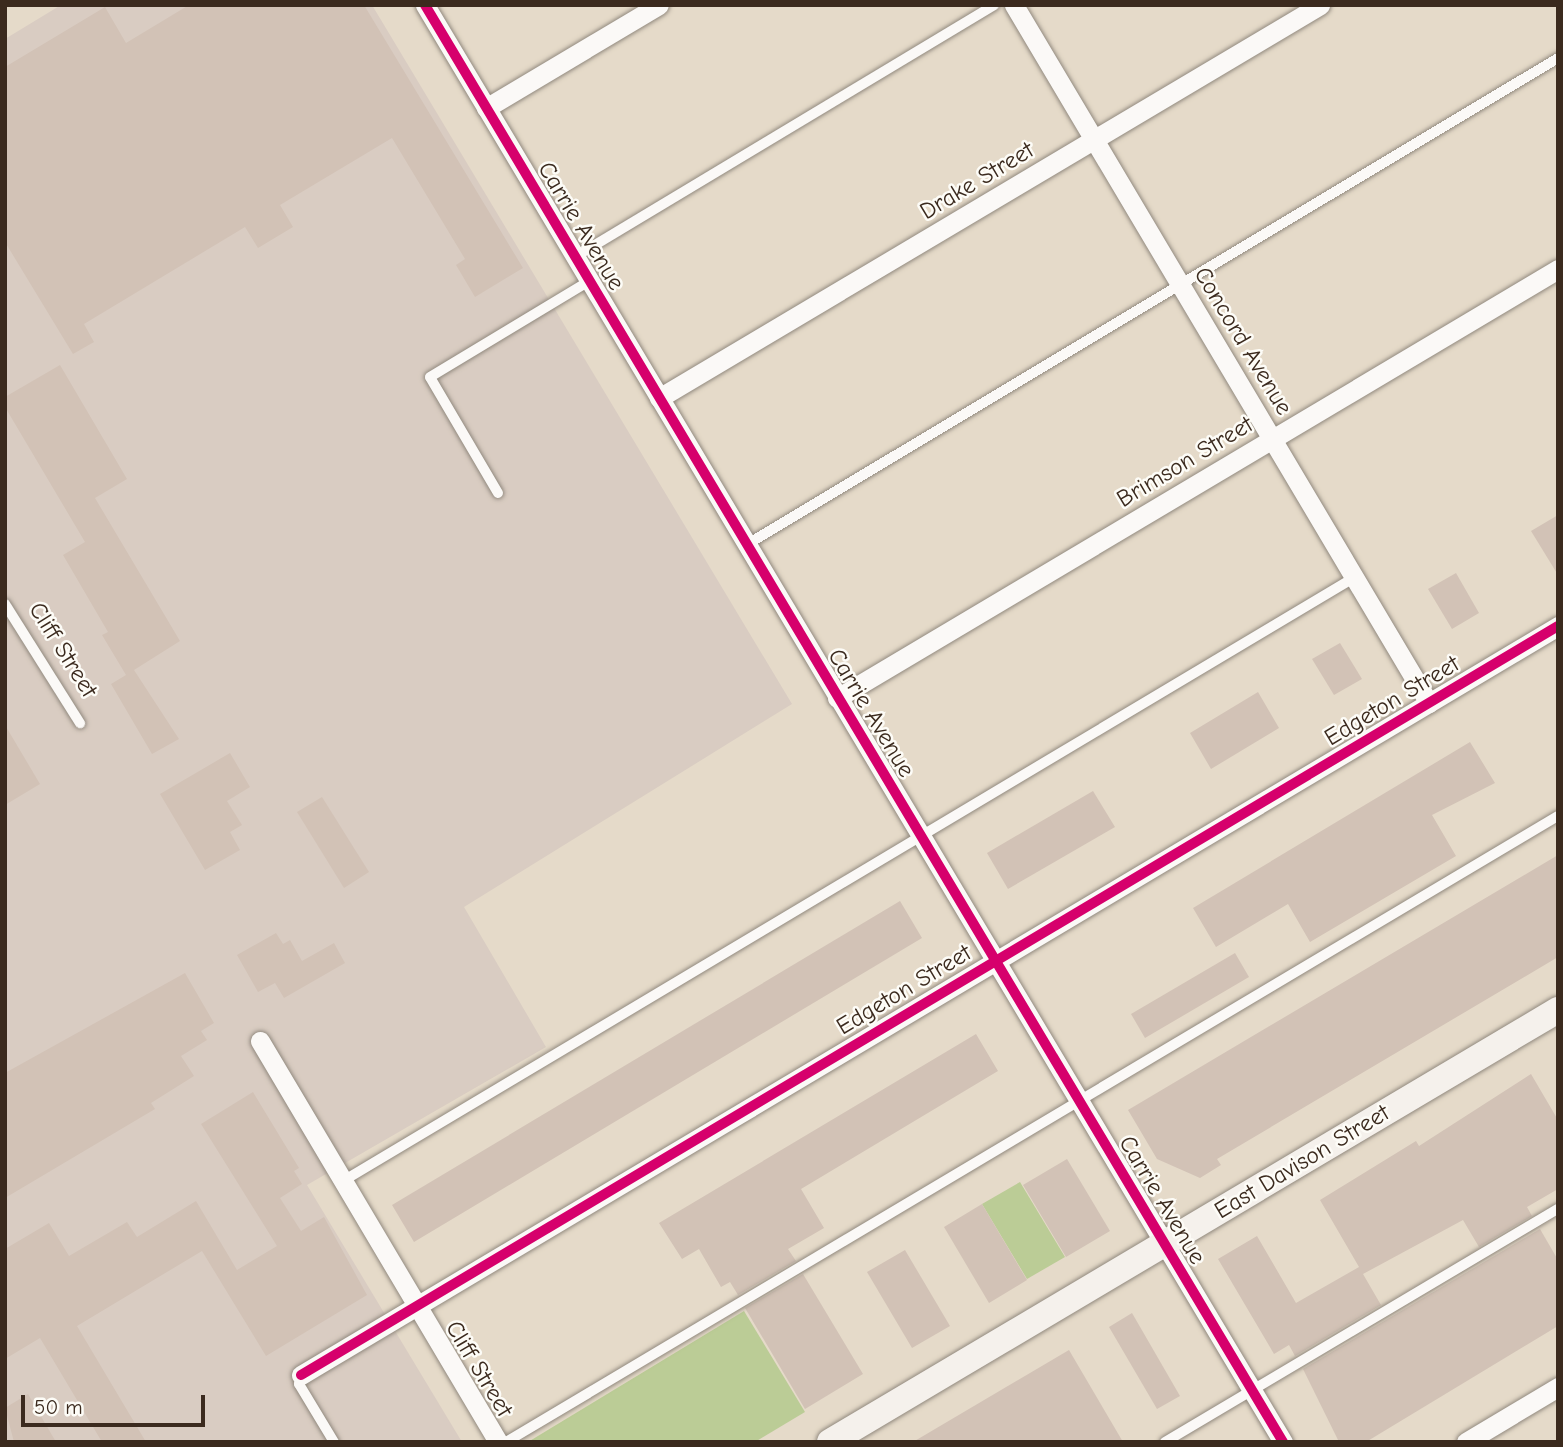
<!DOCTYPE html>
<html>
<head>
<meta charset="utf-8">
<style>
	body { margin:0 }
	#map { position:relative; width:1563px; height:1447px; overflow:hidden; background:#e5dac9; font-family:"Comic Neue",sans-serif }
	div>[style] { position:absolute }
	.industrial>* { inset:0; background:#d9ccc2 }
	.green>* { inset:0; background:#bbcc96 }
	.building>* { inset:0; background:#d2c2b6 }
	.roads { filter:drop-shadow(0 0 2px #91897e) drop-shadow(0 0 2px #91897e) }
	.lane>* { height:10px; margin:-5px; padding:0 5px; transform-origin:5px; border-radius:5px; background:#fbf9f7 }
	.street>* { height:19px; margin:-9.5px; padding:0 9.5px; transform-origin:9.5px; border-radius:9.5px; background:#fbf9f7 }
	.secondary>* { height:26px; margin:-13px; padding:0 13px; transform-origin:13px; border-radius:13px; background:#f5f1ec }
	.cycleway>* { height:10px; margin:-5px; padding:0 5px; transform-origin:5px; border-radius:5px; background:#d6006c }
	span { translate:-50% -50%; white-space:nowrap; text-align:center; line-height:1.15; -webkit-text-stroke:5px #fdfcf7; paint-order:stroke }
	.street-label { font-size:24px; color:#3b2a1e }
	.frame { position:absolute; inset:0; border:7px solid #3b2a1e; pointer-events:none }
	.scale { position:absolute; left:21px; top:1395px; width:184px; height:32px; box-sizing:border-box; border:4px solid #3b2a1e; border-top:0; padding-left:9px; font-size:21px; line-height:24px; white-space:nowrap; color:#3b2a1e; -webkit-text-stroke:5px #fdfcf7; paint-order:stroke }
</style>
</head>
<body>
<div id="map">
	<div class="industrial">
		<i style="clip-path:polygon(61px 5px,372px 5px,792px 704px,464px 907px,546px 1047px,307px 1185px,462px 1442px,5px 1442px,5px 39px)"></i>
	</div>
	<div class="green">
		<i style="clip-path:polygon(1020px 1182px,1065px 1257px,1027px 1279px,982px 1204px)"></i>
		<i style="clip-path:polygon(744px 1311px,805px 1412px,755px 1442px,528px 1442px)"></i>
	</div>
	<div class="building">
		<i style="clip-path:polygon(189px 5px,364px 5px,523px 268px,475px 297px,456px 265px,465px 259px,392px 138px,280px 205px,293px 227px,258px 248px,245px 227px,84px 324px,94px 342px,73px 354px,5px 242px,5px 67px,105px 7px,126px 43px)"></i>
		<i style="clip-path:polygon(60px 365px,127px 479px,95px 498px,180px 641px,134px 670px,179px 739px,152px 754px,111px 684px,126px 675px,102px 635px,108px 632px,63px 555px,85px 542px,5px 407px,5px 397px)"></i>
		<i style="clip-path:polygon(1558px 515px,1558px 575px,1531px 531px)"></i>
		<i style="clip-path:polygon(1456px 573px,1479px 613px,1452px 629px,1428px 589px)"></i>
		<i style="clip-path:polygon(1340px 643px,1362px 679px,1334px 695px,1312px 659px)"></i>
		<i style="clip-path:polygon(1258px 692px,1279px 728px,1211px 769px,1190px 733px)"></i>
		<i style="clip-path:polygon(5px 725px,40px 784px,5px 805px)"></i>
		<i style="clip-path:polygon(1470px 742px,1495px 783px,1432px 815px,1456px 856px,1310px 942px,1288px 904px,1216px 947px,1193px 908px)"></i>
		<i style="clip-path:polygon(230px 753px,250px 787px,227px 801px,242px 825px,230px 832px,240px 850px,205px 870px,160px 794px)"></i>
		<i style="clip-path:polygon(1093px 791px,1115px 827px,1008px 889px,987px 853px)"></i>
		<i style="clip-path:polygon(322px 797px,369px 872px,344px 888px,297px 812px)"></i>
		<i style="clip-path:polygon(1558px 855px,1558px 957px,1217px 1159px,1221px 1165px,1200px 1178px,1157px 1159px,1128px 1110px)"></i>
		<i style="clip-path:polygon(900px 901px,922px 938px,414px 1242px,392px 1205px)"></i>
		<i style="clip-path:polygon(276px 933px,283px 944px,290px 940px,302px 961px,334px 943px,345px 963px,284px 998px,275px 983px,258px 992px,237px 955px)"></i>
		<i style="clip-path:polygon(1235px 953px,1249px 977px,1145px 1038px,1131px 1014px)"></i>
		<i style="clip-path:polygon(185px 973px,214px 1023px,201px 1031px,207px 1040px,181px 1056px,194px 1076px,151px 1103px,155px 1109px,5px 1198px,5px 1073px)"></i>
		<i style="clip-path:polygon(976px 1034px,998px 1071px,801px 1189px,824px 1228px,788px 1249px,796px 1261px,738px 1295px,730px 1282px,721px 1287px,699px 1249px,682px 1259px,659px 1223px)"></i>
		<i style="clip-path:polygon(1531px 1074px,1558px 1120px,1558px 1189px,1527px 1207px,1532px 1216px,1479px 1247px,1463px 1220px,1363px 1274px,1381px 1305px,1295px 1356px,1289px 1345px,1274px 1354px,1218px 1259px,1257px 1236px,1296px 1303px,1359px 1267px,1320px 1200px,1416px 1141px,1419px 1146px)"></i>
		<i style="clip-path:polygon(253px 1092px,299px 1168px,294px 1171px,302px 1184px,280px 1198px,301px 1231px,324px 1217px,367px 1295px,266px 1356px,202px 1251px,77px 1326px,146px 1442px,102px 1442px,40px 1338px,5px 1359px,5px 1249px,49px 1223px,69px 1256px,127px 1222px,137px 1237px,196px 1201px,237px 1270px,277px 1246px,201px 1124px)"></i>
		<i style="clip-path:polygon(1067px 1159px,1110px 1231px,1066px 1257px,1023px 1185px)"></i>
		<i style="clip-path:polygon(982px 1204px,1027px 1280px,989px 1303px,944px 1227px)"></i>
		<i style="clip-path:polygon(1540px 1229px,1558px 1260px,1558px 1326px,1366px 1442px,1339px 1442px,1303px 1369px)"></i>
		<i style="clip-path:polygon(905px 1250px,950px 1326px,912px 1348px,867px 1272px)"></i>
		<i style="clip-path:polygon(803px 1274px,863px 1374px,805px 1409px,745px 1308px)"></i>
		<i style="clip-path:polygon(1132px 1313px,1180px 1396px,1157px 1409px,1109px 1327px)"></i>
		<i style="clip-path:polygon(1069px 1350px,1123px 1442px,913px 1442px)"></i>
		<i style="clip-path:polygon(28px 1394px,56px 1442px,14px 1442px,5px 1408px)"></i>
	</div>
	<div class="roads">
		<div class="lane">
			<i style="left:575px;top:257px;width:489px;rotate:-31deg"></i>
			<i style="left:498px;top:493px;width:134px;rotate:-120.4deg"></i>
			<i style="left:430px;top:377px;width:186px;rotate:-31.1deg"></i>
			<i style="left:746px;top:545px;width:947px;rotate:-30.95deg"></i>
			<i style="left:5px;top:604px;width:141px;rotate:57.8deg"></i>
			<i style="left:343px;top:1181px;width:1179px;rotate:-30.83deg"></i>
			<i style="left:301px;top:1375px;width:9px;rotate:103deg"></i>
			<i style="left:299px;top:1384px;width:68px;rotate:58.9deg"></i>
			<i style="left:506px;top:1442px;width:1224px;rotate:-30.76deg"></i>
			<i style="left:1165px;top:1442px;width:457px;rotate:-30.7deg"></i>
		</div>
		<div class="street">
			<i style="left:425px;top:5px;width:1674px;rotate:59.16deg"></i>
			<i style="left:1014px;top:5px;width:812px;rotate:59.27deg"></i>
			<i style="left:486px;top:108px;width:201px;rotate:-30.8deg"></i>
			<i style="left:659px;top:398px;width:769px;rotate:-30.73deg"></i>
			<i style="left:837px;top:698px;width:839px;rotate:-30.75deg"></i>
			<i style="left:260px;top:1041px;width:466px;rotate:59.3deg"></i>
			<i style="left:301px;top:1375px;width:1463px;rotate:-30.79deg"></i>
			<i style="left:1466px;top:1442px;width:107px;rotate:-30.9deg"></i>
		</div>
		<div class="secondary">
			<i style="left:830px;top:1442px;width:847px;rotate:-30.69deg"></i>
		</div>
	</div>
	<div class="cycleway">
		<i style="left:425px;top:5px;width:1674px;rotate:59.16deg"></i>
		<i style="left:301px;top:1375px;width:1463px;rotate:-30.79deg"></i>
	</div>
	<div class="street-label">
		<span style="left:977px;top:181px;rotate:-31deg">Drake Street</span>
		<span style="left:581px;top:226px;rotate:59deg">Carrie Avenue</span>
		<span style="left:1243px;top:341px;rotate:59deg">Concord Avenue</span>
		<span style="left:1185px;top:462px;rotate:-31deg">Brimson Street</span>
		<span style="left:63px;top:650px;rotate:58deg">Cliff Street</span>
		<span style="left:1392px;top:701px;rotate:-31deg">Edgeton Street</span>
		<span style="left:871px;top:713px;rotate:59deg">Carrie Avenue</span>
		<span style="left:904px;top:990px;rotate:-31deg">Edgeton Street</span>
		<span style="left:1302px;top:1162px;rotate:-31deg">East Davison Street</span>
		<span style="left:1162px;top:1200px;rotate:59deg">Carrie Avenue</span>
		<span style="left:479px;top:1369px;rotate:59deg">Cliff Street</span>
	</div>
	<div class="frame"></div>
	<div class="scale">50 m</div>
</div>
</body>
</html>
